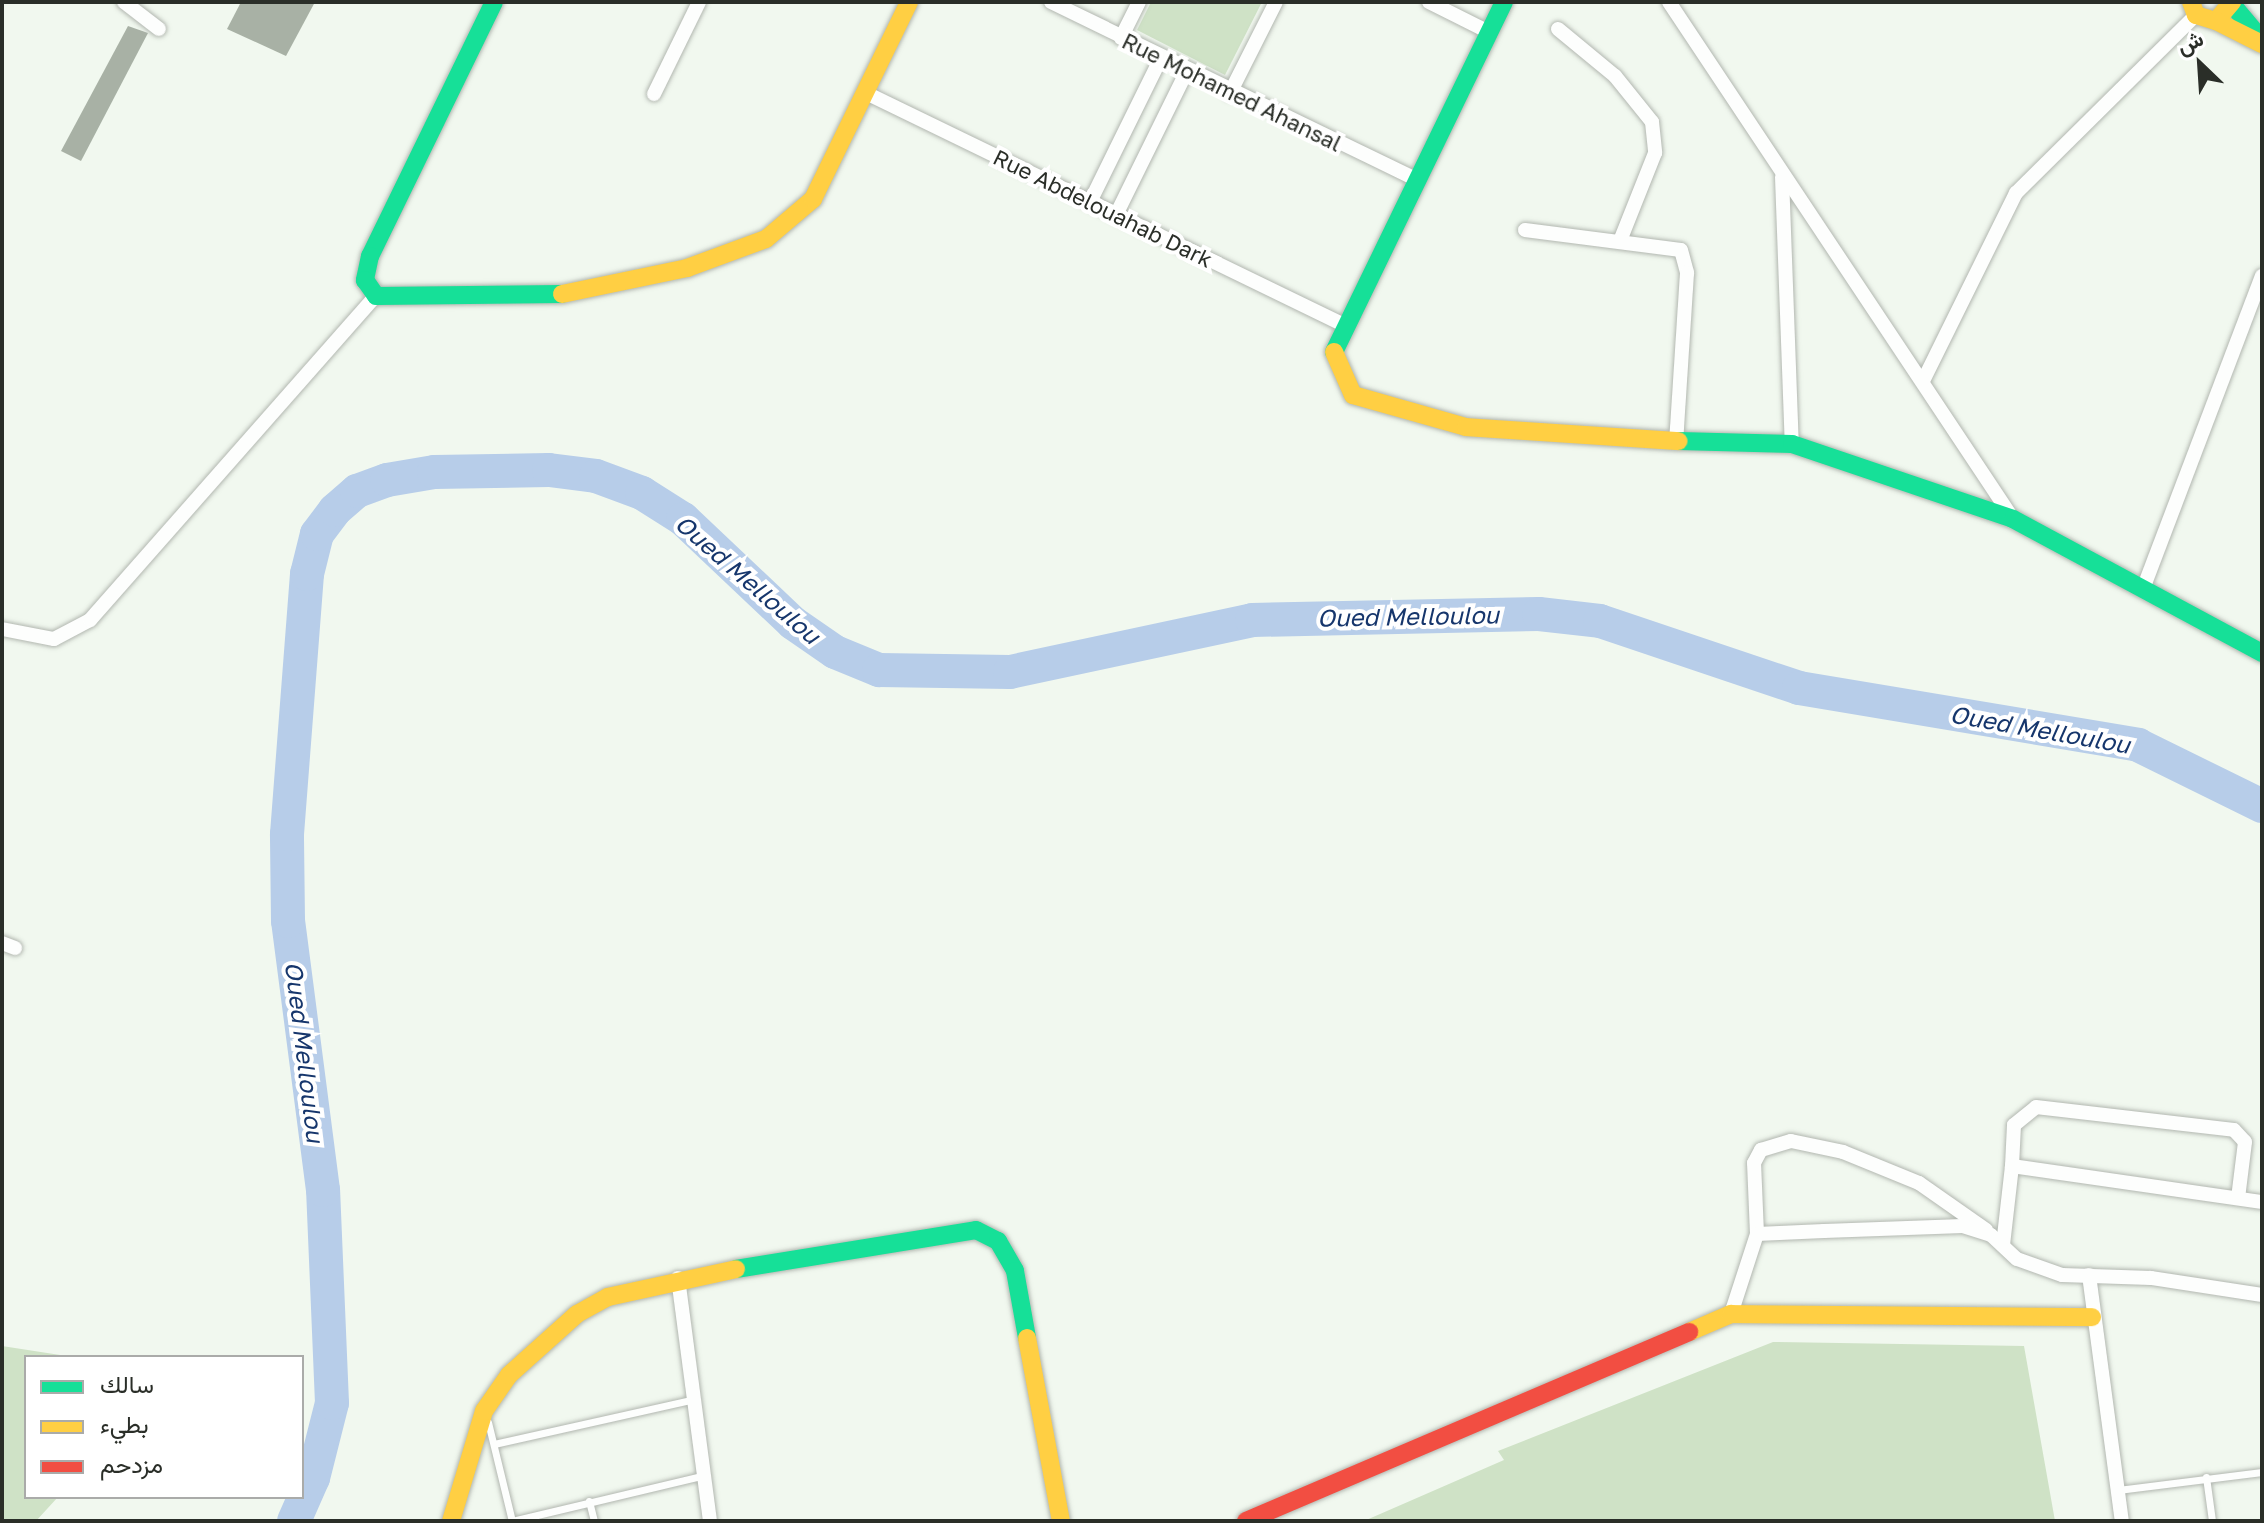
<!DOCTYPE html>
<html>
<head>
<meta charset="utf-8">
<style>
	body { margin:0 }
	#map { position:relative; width:2264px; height:1523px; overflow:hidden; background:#f1f8ef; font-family:"Golos Text",Vazirmatn,sans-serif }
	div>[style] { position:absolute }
	.green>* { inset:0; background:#cfe2c6 }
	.river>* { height:34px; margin:-17px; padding:0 17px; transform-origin:17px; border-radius:17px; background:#b7cde9 }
	.building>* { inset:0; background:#a8b1a5 }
	.roads { filter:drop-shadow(0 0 2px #b2b7b0) drop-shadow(0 0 2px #b2b7b0) }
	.lane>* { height:7px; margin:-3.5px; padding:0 3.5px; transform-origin:3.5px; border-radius:3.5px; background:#fdfefd }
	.street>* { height:14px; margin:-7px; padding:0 7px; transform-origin:7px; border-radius:7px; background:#fdfefd }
	.fast>* { height:18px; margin:-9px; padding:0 9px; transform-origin:9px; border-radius:9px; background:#16e098 }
	.slow>* { height:18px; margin:-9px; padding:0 9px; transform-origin:9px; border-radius:9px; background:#ffcf43 }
	.jam>* { height:18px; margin:-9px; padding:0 9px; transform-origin:9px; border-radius:9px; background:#f24e42 }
	span { translate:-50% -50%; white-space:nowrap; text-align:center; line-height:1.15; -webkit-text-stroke:8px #fff; paint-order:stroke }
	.street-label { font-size:22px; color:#2a2e28 }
	.water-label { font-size:24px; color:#16366c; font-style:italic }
	.frame { position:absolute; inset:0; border:4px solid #2a2e28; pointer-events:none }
	.legend { position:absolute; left:24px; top:1355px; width:280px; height:144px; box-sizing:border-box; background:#fff; border:2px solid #aaaba9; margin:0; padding:10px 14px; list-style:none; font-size:24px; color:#2a2e28 }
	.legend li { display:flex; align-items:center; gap:16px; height:40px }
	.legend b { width:40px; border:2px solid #aaaba9 }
	.north { position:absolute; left:2160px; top:24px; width:80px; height:80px; -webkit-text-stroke:6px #fff; paint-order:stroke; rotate:335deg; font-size:22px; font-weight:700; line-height:32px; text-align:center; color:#2a2e28 }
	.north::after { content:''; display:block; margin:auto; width:28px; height:36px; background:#2a2e28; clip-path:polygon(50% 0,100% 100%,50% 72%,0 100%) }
</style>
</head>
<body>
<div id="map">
	<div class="green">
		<i style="clip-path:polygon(1151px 2px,1262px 2px,1225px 75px,1137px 30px)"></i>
		<i style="clip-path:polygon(1773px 1342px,2024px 1346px,2055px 1521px,1364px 1521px,1504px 1460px,1498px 1451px)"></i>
		<i style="clip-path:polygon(2px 1346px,73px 1357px,26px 1357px,26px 1497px,58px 1497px,36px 1521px,2px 1521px)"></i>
	</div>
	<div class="river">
		<i style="left:294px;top:1521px;width:47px;rotate:-66.2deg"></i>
		<i style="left:313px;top:1478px;width:77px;rotate:-75.8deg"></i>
		<i style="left:332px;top:1403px;width:213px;rotate:-92.4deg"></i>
		<i style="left:323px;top:1190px;width:271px;rotate:-97.4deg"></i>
		<i style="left:288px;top:921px;width:87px;rotate:-90.7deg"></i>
		<i style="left:287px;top:834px;width:261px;rotate:-85.6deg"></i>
		<i style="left:307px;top:574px;width:41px;rotate:-76deg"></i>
		<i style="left:317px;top:534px;width:30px;rotate:-53deg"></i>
		<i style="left:335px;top:510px;width:29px;rotate:-41deg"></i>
		<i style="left:357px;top:491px;width:32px;rotate:-20deg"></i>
		<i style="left:387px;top:480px;width:48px;rotate:-9.7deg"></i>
		<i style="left:434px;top:472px;width:115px;rotate:-1deg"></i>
		<i style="left:549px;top:470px;width:47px;rotate:7.3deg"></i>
		<i style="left:596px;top:476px;width:49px;rotate:20.3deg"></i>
		<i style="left:642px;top:493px;width:49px;rotate:32.4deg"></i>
		<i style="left:683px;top:519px;width:151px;rotate:43.4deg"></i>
		<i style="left:793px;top:623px;width:51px;rotate:34.6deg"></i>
		<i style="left:835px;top:652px;width:48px;rotate:22.2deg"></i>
		<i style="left:879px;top:670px;width:131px;rotate:0.9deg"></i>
		<i style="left:1010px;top:672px;width:248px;rotate:-12.1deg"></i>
		<i style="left:1252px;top:620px;width:287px;rotate:-1.2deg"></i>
		<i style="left:1539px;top:614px;width:61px;rotate:6.5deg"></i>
		<i style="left:1600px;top:621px;width:210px;rotate:18.6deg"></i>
		<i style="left:1799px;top:688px;width:344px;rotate:9.5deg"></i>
		<i style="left:2138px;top:745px;width:138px;rotate:26.2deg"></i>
	</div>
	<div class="building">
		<i style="clip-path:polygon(241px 2px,315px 2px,286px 56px,227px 29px)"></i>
		<i style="clip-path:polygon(128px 26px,148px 33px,81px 161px,61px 151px)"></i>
	</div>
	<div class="roads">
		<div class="lane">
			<i style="left:488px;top:1422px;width:102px;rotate:76.4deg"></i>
			<i style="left:494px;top:1444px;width:202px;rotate:-12.6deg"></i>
			<i style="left:2206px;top:1477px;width:44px;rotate:82.2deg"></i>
			<i style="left:2118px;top:1490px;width:145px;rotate:-7.1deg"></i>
			<i style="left:589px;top:1501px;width:21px;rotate:76deg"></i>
			<i style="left:512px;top:1521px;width:194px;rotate:-13.4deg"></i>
		</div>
		<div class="street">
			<i style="left:124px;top:2px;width:44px;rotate:37.6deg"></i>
			<i style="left:1051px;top:2px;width:405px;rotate:25.9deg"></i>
			<i style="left:1429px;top:2px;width:67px;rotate:26.6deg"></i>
			<i style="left:1669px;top:2px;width:621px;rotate:56.36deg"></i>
			<i style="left:1558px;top:29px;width:74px;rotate:39.5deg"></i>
			<i style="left:1615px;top:76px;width:59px;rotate:51.2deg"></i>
			<i style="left:1652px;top:122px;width:31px;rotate:84deg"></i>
			<i style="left:1655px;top:153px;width:95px;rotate:111.7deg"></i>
			<i style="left:1121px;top:38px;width:40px;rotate:-63.4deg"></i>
			<i style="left:864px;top:92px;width:531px;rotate:25.89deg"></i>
			<i style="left:1230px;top:93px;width:102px;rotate:-63.2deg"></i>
			<i style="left:654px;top:94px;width:102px;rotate:-63.9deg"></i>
			<i style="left:1782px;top:177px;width:267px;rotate:87.9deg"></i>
			<i style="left:1090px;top:202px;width:161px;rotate:-63.8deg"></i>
			<i style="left:1116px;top:215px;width:161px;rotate:-63.8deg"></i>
			<i style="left:1525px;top:230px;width:157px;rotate:7.3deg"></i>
			<i style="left:1681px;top:250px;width:24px;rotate:75deg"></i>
			<i style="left:1687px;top:273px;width:168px;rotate:93.7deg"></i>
			<i style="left:1924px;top:379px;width:208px;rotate:-63.7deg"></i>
			<i style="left:2016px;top:193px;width:253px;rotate:-44.7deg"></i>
			<i style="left:2143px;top:589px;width:335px;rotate:-69.2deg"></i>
			<i style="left:2px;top:629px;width:53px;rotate:10.9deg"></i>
			<i style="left:54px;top:639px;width:41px;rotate:-27.8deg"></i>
			<i style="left:90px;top:620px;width:432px;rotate:-48.6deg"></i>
			<i style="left:2px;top:943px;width:14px;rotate:21deg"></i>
			<i style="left:2012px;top:1166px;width:41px;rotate:-87.2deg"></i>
			<i style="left:2014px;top:1125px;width:28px;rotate:-39deg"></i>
			<i style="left:2036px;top:1107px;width:199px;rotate:6.6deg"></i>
			<i style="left:2234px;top:1130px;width:16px;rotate:47deg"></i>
			<i style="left:2245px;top:1142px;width:56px;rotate:97.1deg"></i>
			<i style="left:1757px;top:1234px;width:71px;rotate:-92.4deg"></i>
			<i style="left:1754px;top:1163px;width:15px;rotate:-62deg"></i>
			<i style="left:1761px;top:1150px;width:31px;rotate:-17deg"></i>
			<i style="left:1791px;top:1141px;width:53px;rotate:11.9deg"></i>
			<i style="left:1843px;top:1152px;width:82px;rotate:22.2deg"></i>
			<i style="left:1919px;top:1183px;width:82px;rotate:35deg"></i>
			<i style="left:2003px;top:1245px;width:80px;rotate:-83.5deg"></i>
			<i style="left:2012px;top:1166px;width:253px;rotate:8.2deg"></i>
			<i style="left:2089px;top:1275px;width:248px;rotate:82.4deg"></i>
			<i style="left:678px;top:1278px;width:245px;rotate:82.5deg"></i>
			<i style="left:1731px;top:1314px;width:84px;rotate:-72deg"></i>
			<i style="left:1757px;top:1234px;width:67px;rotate:-2.6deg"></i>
			<i style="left:1824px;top:1231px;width:139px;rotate:-2.1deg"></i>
			<i style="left:1963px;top:1226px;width:29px;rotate:18deg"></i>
			<i style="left:1991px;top:1235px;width:35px;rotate:43deg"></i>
			<i style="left:2017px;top:1259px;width:48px;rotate:19.6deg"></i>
			<i style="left:2062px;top:1275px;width:89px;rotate:1.9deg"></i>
			<i style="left:2151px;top:1278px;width:112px;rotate:8.7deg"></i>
		</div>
		<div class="fast">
			<i style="left:494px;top:2px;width:283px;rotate:116deg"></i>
			<i style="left:370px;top:256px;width:25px;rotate:102deg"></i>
			<i style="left:365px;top:280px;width:19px;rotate:55deg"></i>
			<i style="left:376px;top:296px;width:186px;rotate:-0.6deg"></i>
			<i style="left:2231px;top:3px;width:48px;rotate:50deg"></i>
			<i style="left:1334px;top:352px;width:389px;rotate:-64.1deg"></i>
			<i style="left:1679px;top:441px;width:113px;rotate:1.5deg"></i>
			<i style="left:1792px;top:444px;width:233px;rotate:18.7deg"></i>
			<i style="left:2013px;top:519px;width:283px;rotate:28.3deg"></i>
			<i style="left:736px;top:1269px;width:243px;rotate:-9.2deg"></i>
			<i style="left:976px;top:1230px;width:25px;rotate:27deg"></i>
			<i style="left:998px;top:1241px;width:34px;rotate:60deg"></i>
			<i style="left:1015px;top:1271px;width:68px;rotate:79.8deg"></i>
		</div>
		<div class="slow">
			<i style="left:2191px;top:2px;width:14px;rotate:69deg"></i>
			<i style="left:2196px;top:15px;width:21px;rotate:17deg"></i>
			<i style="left:2216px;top:21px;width:25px;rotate:-50deg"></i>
			<i style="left:2216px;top:21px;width:51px;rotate:26.6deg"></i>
			<i style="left:562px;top:294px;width:128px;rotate:-11.7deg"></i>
			<i style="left:687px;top:268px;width:84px;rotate:-20.2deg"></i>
			<i style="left:766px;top:239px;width:62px;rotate:-40.4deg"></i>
			<i style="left:813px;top:199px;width:219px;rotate:-64deg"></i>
			<i style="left:1334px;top:352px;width:47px;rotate:66.2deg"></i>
			<i style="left:1353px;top:395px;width:117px;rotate:15.8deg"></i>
			<i style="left:1466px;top:427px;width:213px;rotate:3.8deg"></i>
			<i style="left:1689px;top:1332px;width:46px;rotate:-23.2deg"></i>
			<i style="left:1731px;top:1314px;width:361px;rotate:0.5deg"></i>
			<i style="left:1027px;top:1338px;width:186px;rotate:79.5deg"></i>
			<i style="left:451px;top:1521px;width:115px;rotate:-73.3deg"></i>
			<i style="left:484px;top:1411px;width:44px;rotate:-55.2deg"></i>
			<i style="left:509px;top:1375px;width:91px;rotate:-41.9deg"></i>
			<i style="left:577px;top:1314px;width:35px;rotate:-29deg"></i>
			<i style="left:608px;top:1297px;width:131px;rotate:-12.3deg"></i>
		</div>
		<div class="jam">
			<i style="left:1246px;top:1521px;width:482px;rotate:-23.1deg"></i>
		</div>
	</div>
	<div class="street-label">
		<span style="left:1232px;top:92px;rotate:26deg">Rue Mohamed Ahansal</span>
		<span style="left:1103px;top:208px;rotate:26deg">Rue Abdelouahab Dark</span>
	</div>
	<div class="water-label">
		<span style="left:748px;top:579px;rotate:41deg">Oued Melloulou</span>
		<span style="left:1408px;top:616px;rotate:-1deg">Oued Melloulou</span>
		<span style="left:2040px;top:729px;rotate:10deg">Oued Melloulou</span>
		<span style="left:305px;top:1052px;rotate:83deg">Oued Melloulou</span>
	</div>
	<div class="frame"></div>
	<ul class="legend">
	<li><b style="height:10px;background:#16e098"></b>سالك</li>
	<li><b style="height:10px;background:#ffcf43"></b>بطيء</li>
	<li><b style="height:10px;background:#f24e42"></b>مزدحم</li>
	</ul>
	<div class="north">ش</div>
</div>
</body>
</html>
